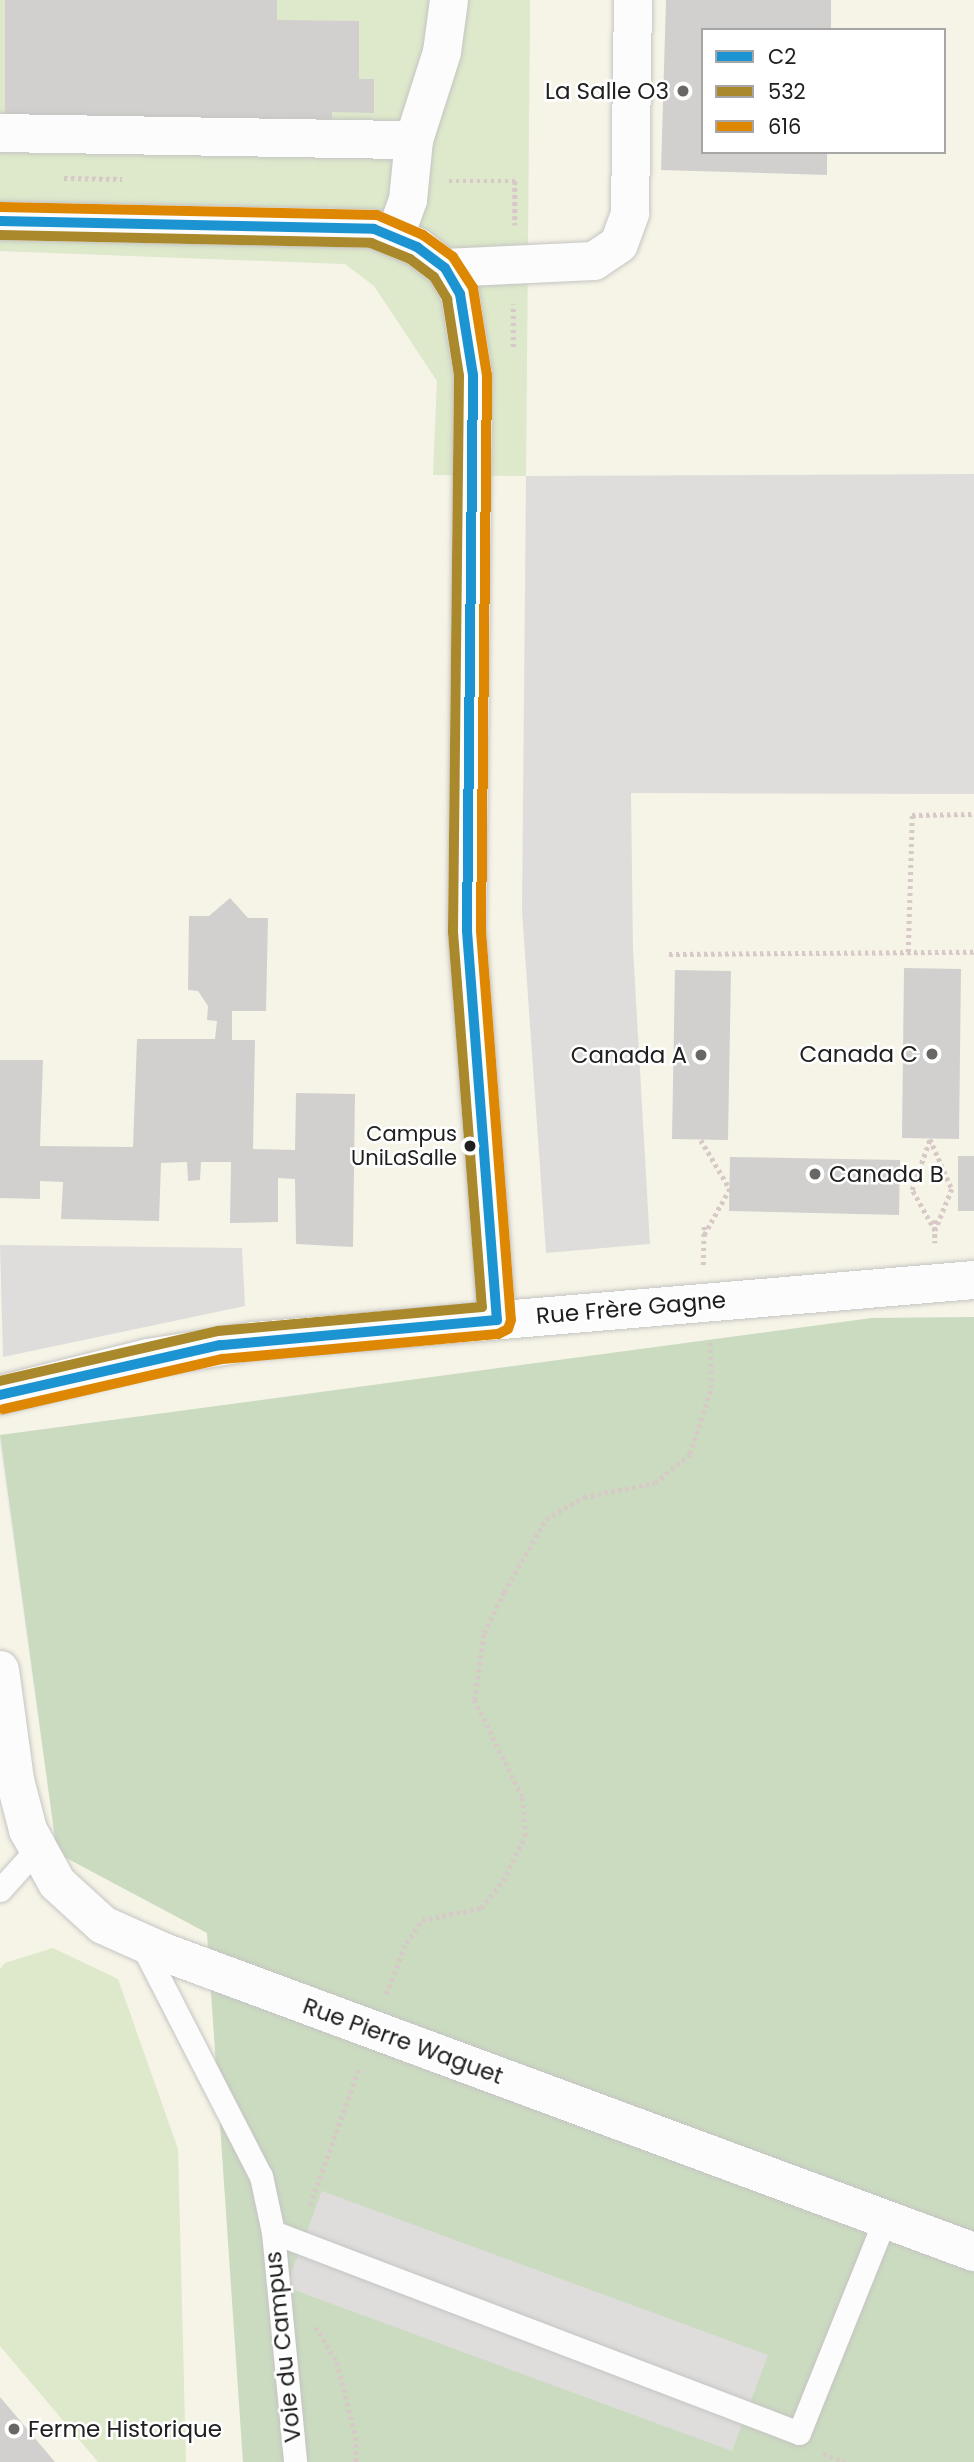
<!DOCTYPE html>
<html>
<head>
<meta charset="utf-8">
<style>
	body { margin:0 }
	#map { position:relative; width:974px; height:2462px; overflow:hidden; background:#eeece9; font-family:Poppins,sans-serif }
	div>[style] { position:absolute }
	.education>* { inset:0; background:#f6f4e6 }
	.grass>* { inset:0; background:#dde9ca }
	.forest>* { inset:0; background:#cbdbc0 }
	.parking>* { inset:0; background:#dedddc }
	.building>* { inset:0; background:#d2d0ce }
	.path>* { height:4.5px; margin-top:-2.25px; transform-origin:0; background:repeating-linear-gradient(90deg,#d7c9c8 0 3.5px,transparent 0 7px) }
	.roads { filter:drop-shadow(0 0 2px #c5c4c3) drop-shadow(0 0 2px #c5c4c3) }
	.lane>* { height:23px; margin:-11.5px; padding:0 11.5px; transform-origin:11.5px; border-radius:11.5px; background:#fcfcfc }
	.street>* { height:38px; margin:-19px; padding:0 19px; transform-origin:19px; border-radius:19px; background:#fcfcfc }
	.bus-1>* { height:10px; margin:-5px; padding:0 5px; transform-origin:5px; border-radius:5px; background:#1c94d2 }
	.bus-2>* { height:10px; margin:-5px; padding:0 5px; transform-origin:5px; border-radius:5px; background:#aa892c }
	.bus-3>* { height:10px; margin:-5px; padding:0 5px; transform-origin:5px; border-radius:5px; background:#de8703 }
	.dots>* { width:19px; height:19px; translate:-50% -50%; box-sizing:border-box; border:4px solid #fff; border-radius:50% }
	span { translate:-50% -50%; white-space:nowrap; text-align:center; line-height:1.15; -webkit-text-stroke:5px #fff; paint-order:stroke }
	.bus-label { font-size:21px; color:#202020 }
	.right { translate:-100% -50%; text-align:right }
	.poi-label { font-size:23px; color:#202020 }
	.left { translate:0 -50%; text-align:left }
	.street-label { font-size:23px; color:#202020 }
	.legend { position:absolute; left:701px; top:28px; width:245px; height:126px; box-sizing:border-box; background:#fff; border:2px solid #a6a6a6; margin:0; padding:9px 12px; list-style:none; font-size:21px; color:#202020 }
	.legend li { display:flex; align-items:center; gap:14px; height:35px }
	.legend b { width:35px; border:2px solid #a6a6a6 }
</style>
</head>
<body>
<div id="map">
	<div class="education">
		<i style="clip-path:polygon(evenodd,530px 0,974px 0,974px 1317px,872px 1318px,0 1435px,0 251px,345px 264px,374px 285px,437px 381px,433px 475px,526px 476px,530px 0,703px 30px,944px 30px,944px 152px,703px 152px,703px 30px)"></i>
		<i style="clip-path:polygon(0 1448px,57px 1853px,207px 1932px,243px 2462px,0 2462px)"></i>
	</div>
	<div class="grass">
		<i style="clip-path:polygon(0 0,530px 0,526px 476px,433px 475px,437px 381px,374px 286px,345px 264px,0 251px)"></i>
		<i style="clip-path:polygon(53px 1948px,118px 1979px,178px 2149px,186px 2462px,98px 2462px,0 2346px,0 1969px,5px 1963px)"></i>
	</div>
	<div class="forest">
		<i style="clip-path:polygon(974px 1317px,974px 2462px,243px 2462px,207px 1933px,57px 1853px,0 1435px,872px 1318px)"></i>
	</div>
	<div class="parking">
		<i style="clip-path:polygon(974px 474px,974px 794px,631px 793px,633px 949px,650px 1244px,546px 1253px,522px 911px,526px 476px)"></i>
		<i style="clip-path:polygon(0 1245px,242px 1248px,245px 1306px,3px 1357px)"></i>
		<i style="clip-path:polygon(322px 2191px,768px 2355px,732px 2451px,286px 2287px)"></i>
	</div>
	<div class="building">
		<i style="clip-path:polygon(5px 0,277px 0,277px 20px,359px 21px,359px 79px,374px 79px,374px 113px,332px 112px,332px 119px,5px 117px)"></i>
		<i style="clip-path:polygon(666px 0,831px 0,831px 30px,703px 30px,703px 152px,827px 152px,827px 175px,661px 170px)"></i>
		<i style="clip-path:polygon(230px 898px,248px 918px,268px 918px,266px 1011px,232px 1011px,232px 1040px,255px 1040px,253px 1149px,295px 1150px,296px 1093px,355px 1094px,353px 1247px,296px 1244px,295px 1179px,278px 1178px,278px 1222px,230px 1223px,231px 1162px,201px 1162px,200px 1180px,188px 1181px,187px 1162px,161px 1163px,159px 1221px,61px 1219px,63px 1182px,40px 1181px,40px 1199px,0 1198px,0 1060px,43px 1060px,40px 1146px,133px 1147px,137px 1039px,215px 1039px,217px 1021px,207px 1020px,208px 1006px,198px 991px,188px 990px,189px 916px,209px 916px)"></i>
		<i style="clip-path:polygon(904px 968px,961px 969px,959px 1139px,902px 1138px)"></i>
		<i style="clip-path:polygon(675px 970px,731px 971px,728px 1140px,672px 1139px)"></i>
		<i style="clip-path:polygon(958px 1156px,974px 1156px,974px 1211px,958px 1211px)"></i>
		<i style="clip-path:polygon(730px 1157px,900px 1160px,899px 1215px,729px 1211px)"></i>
		<i style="clip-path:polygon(0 2397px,55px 2462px,0 2462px)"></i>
	</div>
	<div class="path">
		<i style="left:64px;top:178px;width:58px;rotate:1deg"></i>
		<i style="left:449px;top:181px;width:66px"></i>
		<i style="left:515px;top:181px;width:44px;rotate:90deg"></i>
		<i style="left:513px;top:347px;width:43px;rotate:-90deg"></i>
		<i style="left:908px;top:952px;width:137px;rotate:-88.3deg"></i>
		<i style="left:912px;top:815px;width:62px;rotate:-0.9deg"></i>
		<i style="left:669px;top:954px;width:305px;rotate:-0.4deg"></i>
		<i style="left:930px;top:1139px;width:55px;rotate:66.3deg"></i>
		<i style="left:952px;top:1189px;width:45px;rotate:112deg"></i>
		<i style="left:935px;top:1231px;width:47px;rotate:-119.3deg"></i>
		<i style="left:912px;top:1190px;width:54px;rotate:-70.6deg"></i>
		<i style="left:701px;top:1140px;width:57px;rotate:59.4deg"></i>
		<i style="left:730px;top:1189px;width:54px;rotate:119deg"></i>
		<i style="left:935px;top:1220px;width:23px;rotate:90deg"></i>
		<i style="left:703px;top:1265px;width:42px;rotate:-88.6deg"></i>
		<i style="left:386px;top:1994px;width:55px;rotate:-68.6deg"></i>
		<i style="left:406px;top:1943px;width:28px;rotate:-55deg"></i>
		<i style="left:422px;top:1920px;width:60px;rotate:-11.5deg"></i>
		<i style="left:481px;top:1908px;width:35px;rotate:-51deg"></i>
		<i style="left:503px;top:1881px;width:50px;rotate:-63.9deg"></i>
		<i style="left:525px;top:1836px;width:39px;rotate:-94deg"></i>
		<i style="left:522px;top:1797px;width:108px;rotate:-116.3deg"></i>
		<i style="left:474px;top:1700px;width:68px;rotate:-81.5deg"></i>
		<i style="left:484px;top:1633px;width:46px;rotate:-64deg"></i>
		<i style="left:504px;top:1592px;width:84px;rotate:-60.1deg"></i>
		<i style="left:546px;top:1519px;width:44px;rotate:-30.1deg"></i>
		<i style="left:584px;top:1497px;width:72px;rotate:-11.2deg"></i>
		<i style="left:655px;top:1483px;width:45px;rotate:-39.6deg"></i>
		<i style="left:690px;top:1454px;width:69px;rotate:-72.3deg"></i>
		<i style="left:711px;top:1388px;width:47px;rotate:-91.2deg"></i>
		<i style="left:310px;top:2205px;width:145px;rotate:-70.3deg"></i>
		<i style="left:316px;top:2327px;width:41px;rotate:59deg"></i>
		<i style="left:337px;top:2362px;width:77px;rotate:75.8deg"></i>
		<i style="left:356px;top:2437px;width:25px;rotate:90deg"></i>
		<i style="left:823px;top:2454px;width:24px;rotate:19deg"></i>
	</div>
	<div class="roads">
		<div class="lane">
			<i style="left:0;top:1890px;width:54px;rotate:-48deg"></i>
			<i style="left:141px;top:1943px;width:262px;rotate:62.8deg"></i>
			<i style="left:261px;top:2176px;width:57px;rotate:77.9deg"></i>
			<i style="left:273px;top:2232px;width:563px;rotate:20.91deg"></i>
			<i style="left:799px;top:2433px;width:231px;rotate:-68.1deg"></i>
			<i style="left:273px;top:2232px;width:231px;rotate:84.5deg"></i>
		</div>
		<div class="street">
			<i style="left:0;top:133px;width:414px;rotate:1deg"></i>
			<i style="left:414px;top:140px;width:60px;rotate:95.7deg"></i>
			<i style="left:408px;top:200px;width:38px;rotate:110deg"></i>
			<i style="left:414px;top:140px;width:92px;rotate:-72.3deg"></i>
			<i style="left:442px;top:52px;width:52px;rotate:-82.3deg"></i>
			<i style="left:0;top:221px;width:374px;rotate:1.2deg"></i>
			<i style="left:374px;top:229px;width:47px;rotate:22.7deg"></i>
			<i style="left:417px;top:247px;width:35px;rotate:37deg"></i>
			<i style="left:445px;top:268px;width:30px;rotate:60deg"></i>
			<i style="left:460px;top:294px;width:82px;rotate:80.9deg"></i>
			<i style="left:473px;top:375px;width:556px;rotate:90.62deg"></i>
			<i style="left:467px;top:931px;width:390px;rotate:85.6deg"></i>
			<i style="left:445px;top:268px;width:149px;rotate:-2.7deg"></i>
			<i style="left:594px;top:261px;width:30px;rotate:-34deg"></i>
			<i style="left:619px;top:244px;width:33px;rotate:-70deg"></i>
			<i style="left:630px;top:213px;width:213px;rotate:-89.2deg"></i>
			<i style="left:0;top:1395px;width:153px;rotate:-14deg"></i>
			<i style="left:148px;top:1358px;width:108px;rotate:-9deg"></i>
			<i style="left:255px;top:1341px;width:722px;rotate:-4.85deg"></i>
			<i style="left:0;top:1670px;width:111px;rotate:82.2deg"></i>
			<i style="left:15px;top:1780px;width:52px;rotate:75.4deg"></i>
			<i style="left:28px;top:1830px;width:60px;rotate:61.3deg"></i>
			<i style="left:57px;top:1883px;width:62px;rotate:42.4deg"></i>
			<i style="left:103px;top:1925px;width:69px;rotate:24deg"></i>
			<i style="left:166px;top:1953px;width:862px;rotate:20.31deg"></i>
		</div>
	</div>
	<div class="bus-1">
		<i style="left:0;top:221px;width:374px;rotate:1.2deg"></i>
		<i style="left:374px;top:229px;width:47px;rotate:22.7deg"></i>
		<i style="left:417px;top:247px;width:35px;rotate:37deg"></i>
		<i style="left:445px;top:268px;width:30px;rotate:60deg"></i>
		<i style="left:460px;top:294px;width:82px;rotate:80.9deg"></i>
		<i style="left:473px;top:375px;width:556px;rotate:90.62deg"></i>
		<i style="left:467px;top:931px;width:390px;rotate:85.6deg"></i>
		<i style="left:497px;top:1320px;width:278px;rotate:174.8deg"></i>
		<i style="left:220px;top:1345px;width:226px;rotate:167.2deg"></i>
	</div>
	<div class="bus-2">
		<i style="left:0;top:235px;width:371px;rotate:1.2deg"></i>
		<i style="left:371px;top:243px;width:42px;rotate:22.3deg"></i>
		<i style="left:410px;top:259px;width:30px;rotate:37deg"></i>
		<i style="left:434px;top:277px;width:26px;rotate:59deg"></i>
		<i style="left:447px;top:299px;width:78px;rotate:81.1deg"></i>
		<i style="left:459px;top:376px;width:556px;rotate:90.62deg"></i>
		<i style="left:453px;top:932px;width:376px;rotate:85.6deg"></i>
		<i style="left:482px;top:1307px;width:265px;rotate:174.8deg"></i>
		<i style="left:218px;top:1331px;width:224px;rotate:167.1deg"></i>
	</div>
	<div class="bus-3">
		<i style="left:0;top:207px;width:377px;rotate:1.2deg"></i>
		<i style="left:377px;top:215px;width:50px;rotate:23.5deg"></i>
		<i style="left:423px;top:235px;width:37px;rotate:36deg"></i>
		<i style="left:453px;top:257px;width:37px;rotate:57deg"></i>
		<i style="left:473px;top:288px;width:88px;rotate:80.9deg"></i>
		<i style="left:487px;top:375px;width:556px;rotate:90.62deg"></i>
		<i style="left:481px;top:931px;width:390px;rotate:85.6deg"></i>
		<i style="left:511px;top:1320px;width:9px;rotate:108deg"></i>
		<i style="left:508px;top:1329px;width:11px;rotate:153deg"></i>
		<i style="left:498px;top:1334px;width:277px;rotate:174.8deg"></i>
		<i style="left:222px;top:1359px;width:225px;rotate:167.1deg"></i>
	</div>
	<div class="dots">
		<i style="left:683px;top:91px;background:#686766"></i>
		<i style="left:932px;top:1054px;background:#686766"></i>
		<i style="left:701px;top:1055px;background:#686766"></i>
		<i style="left:470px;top:1146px;background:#202020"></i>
		<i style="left:815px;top:1174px;background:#686766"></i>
		<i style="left:14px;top:2429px;background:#686766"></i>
	</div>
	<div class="bus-label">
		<span class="right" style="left:457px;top:1146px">Campus<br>UniLaSalle</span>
	</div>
	<div class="poi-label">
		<span class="right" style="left:669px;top:91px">La Salle O3</span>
		<span class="right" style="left:918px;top:1054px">Canada C</span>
		<span class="right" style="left:687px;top:1055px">Canada A</span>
		<span class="left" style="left:829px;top:1174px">Canada B</span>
		<span class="left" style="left:28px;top:2429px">Ferme Historique</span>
	</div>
	<div class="street-label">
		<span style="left:631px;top:1308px;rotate:-5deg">Rue Frère Gagne</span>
		<span style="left:403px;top:2041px;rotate:20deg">Rue Pierre Waguet</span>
		<span style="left:283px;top:2347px;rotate:-96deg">Voie du Campus</span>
	</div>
	<ul class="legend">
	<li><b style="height:9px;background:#1c94d2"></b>C2</li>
	<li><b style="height:9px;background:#aa892c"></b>532</li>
	<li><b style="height:9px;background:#de8703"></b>616</li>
	</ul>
</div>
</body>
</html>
